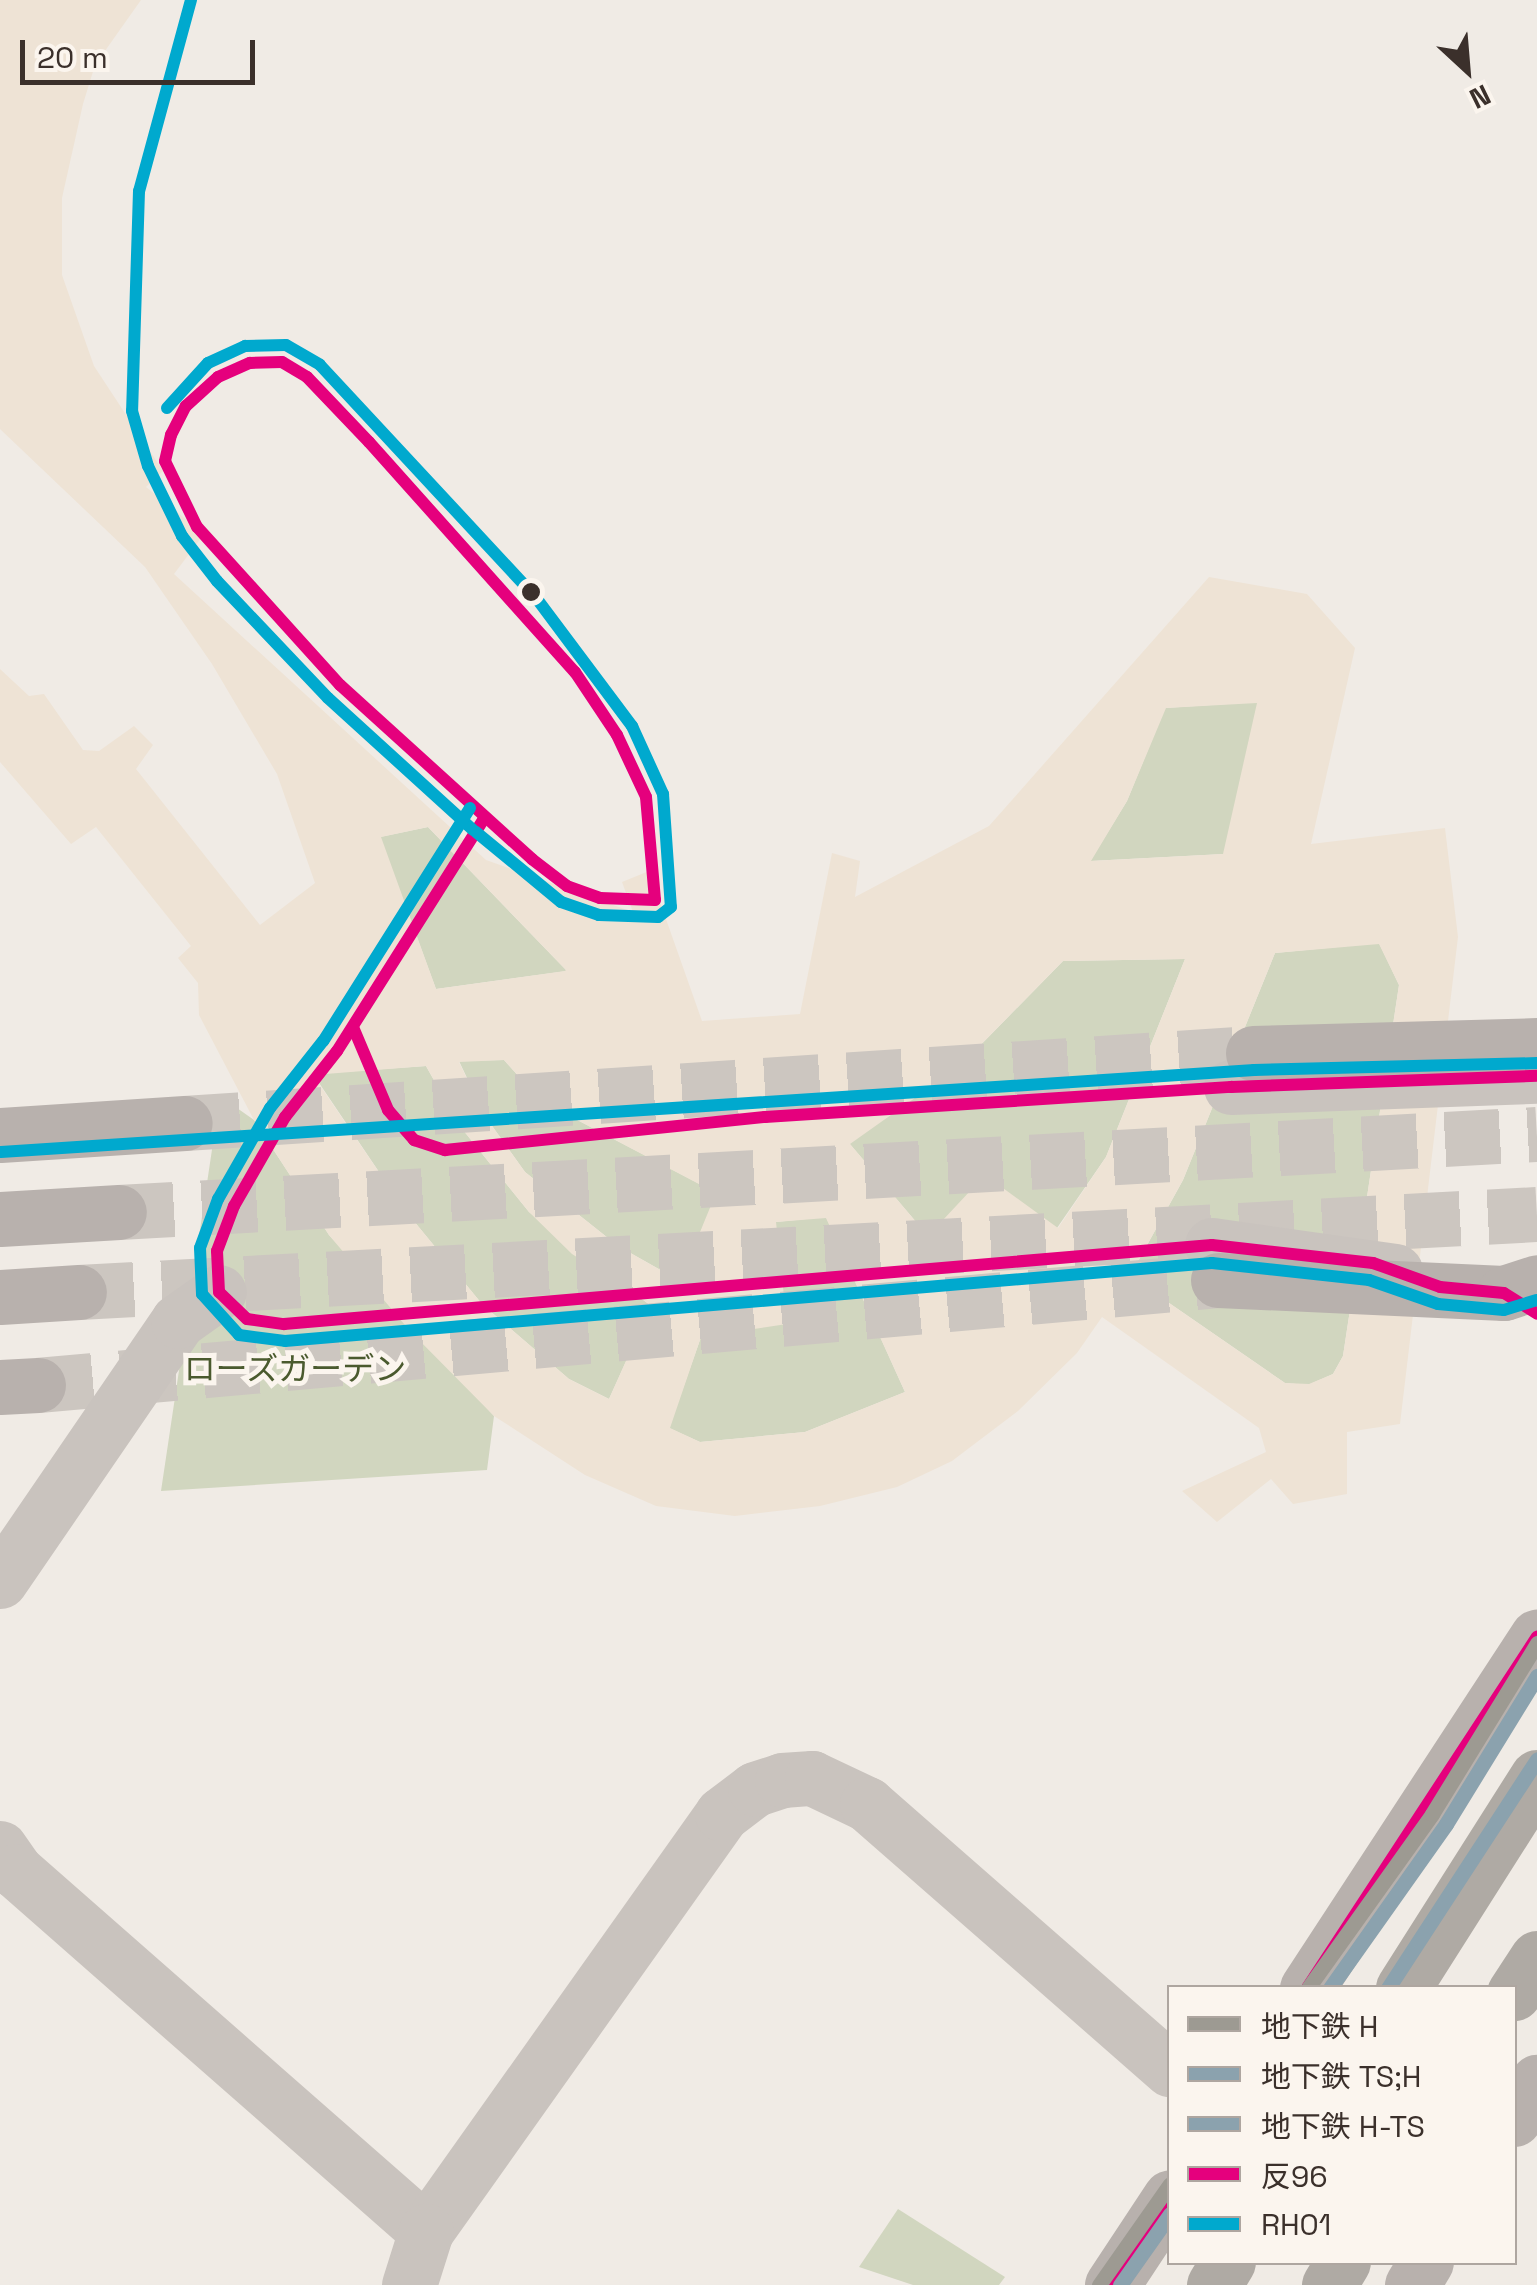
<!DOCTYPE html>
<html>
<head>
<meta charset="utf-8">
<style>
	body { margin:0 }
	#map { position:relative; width:1537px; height:2285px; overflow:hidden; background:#f0ebe5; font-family:"Space Grotesk","Noto Sans JP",sans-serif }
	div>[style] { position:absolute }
	.green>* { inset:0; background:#d1d6bf }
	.plaza>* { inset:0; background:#eee3d5 }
	.major-tunnel>* { height:55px; margin-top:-27.5px; transform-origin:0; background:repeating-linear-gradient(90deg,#ccc6c0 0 55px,transparent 0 83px) }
	.minor>* { height:55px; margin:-27.5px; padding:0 27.5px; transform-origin:27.5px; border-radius:27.5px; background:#c9c3be }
	.major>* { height:55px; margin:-27.5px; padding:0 27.5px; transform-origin:27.5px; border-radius:27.5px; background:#b8b1ad }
	.highway>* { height:55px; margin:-27.5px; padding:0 27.5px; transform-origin:27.5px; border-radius:27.5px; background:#afaaa4 }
	.bus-1>* { height:12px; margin:-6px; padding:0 6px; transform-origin:6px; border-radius:6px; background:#e5007d }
	.bus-2>* { height:12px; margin:-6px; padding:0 6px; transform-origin:6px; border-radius:6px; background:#00a9ce }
	.metro-1>* { height:15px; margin:-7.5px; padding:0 7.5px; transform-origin:7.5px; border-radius:7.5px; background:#9d9a92 }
	.metro-2>* { height:15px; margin:-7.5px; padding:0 7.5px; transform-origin:7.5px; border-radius:7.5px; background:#8ba2ae }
	.metro-3>* { height:15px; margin:-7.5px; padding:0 7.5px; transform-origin:7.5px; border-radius:7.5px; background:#8ba2ae }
	.dots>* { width:28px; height:28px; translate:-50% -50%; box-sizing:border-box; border:5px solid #fbf5ee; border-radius:50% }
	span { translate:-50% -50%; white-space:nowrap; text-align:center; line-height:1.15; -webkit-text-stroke:10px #fbf5ee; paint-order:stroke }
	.park-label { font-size:32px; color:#4a5a2e }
	.legend { position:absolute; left:1167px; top:1985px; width:350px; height:280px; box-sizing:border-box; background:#fbf5ee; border:2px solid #aea6a0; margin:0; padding:12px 18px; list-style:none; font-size:30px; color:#3b302b }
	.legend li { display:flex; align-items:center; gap:20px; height:50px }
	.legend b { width:50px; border:2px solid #aea6a0 }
	.north { position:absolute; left:1417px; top:20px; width:100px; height:100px; -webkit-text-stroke:8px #fbf5ee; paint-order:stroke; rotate:154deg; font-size:28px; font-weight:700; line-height:40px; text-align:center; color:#3b302b }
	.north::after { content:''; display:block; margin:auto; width:35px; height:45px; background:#3b302b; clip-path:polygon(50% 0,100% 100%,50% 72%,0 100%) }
	.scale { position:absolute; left:20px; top:40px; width:235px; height:45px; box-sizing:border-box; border:5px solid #3b302b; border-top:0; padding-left:12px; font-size:30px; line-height:35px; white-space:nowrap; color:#3b302b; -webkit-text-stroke:8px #fbf5ee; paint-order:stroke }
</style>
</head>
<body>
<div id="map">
	<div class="green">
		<i style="clip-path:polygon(1258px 702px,1224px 854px,1090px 861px,1127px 801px,1165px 708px)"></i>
		<i style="clip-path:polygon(428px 827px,567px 971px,436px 989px,380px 837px)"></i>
		<i style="clip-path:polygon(1379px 943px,1399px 985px,1343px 1356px,1333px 1374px,1308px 1385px,1285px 1383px,1130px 1276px,1183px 1180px,1275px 953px)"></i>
		<i style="clip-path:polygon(1185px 959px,1106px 1157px,1057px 1228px,928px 1236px,849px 1143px,960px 1066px,1063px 961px)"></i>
		<i style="clip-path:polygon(504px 1060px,541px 1101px,717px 1193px,680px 1281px,618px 1246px,525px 1172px,485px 1116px,459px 1061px)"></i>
		<i style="clip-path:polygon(426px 1066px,459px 1125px,529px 1212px,651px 1306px,609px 1399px,569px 1379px,482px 1304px,404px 1209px,313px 1074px)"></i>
		<i style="clip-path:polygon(220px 1096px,254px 1120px,329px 1235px,494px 1416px,487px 1470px,161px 1491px)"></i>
		<i style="clip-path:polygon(826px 1217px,905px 1392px,805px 1432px,700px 1442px,669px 1428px,701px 1337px,744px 1335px,776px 1222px)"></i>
		<i style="clip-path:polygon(898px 2209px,1005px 2277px,999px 2285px,913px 2285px,859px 2267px)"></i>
	</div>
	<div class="plaza">
		<i style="clip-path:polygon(evenodd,0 0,141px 0,95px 65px,83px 104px,62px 198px,62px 275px,94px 366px,163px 471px,146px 487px,204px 534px,174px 574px,486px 860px,633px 912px,622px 882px,649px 871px,702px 1021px,800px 1014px,832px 853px,860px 861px,855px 897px,989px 826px,1209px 577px,1307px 594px,1355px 648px,1311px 844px,1445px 828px,1458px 937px,1400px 1424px,1347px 1432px,1347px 1494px,1293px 1504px,1271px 1479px,1217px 1522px,1182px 1491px,1266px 1452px,1259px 1428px,1102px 1317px,1077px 1353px,1018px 1411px,952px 1461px,897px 1487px,820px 1506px,735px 1516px,656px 1506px,585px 1475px,494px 1416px,410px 1331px,329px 1235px,254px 1120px,199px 1015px,198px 983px,178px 958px,191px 946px,96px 827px,71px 844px,0 762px,0 669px,29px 696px,44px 694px,83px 750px,99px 751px,134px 726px,153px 745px,136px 769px,260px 925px,315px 883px,277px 774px,212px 664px,145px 567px,0 429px,0 0,1257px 703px,1223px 854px,1091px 861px,1127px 801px,1166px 708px,1257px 703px,0 0,428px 827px,566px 970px,565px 971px,436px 989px,381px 837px,428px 827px,0 0,1379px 944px,1399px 985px,1343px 1356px,1333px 1374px,1309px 1384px,1285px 1383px,1130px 1276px,1183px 1180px,1275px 953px,1379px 944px,0 0,1185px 959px,1106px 1157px,1058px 1228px,985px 1175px,928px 1236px,850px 1144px,960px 1066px,1063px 961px,1185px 959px,0 0,504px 1060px,541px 1101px,716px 1193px,680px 1281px,618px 1246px,525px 1172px,485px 1116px,459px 1062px,504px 1060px,0 0,426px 1066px,459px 1125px,529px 1212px,572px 1254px,651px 1305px,609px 1399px,569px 1379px,482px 1304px,404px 1209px,313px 1075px,426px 1066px,0 0,826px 1218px,905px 1392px,805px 1432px,700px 1442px,670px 1428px,701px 1337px,787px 1324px,776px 1222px,826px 1218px)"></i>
	</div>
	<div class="major-tunnel">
		<i style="left:185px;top:1123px;width:1070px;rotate:-3.75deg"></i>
		<i style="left:119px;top:1212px;width:1420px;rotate:-3.15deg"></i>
		<i style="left:79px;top:1292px;width:1460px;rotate:-3.06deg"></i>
		<i style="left:38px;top:1385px;width:1185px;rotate:-5.08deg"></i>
	</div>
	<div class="minor">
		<i style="left:1231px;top:1087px;width:306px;rotate:-2.1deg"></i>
		<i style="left:1212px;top:1245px;width:185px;rotate:8.1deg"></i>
		<i style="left:0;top:1581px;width:315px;rotate:-55.6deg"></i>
		<i style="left:178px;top:1321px;width:50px;rotate:-35.3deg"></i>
		<i style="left:0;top:1848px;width:28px;rotate:55deg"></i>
		<i style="left:16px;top:1871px;width:546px;rotate:41.28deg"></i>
		<i style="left:426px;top:2231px;width:511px;rotate:-54.63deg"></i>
		<i style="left:722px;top:1814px;width:41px;rotate:-37.1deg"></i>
		<i style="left:755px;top:1789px;width:28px;rotate:-18deg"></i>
		<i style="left:782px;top:1780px;width:30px;rotate:-4deg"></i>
		<i style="left:812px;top:1778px;width:61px;rotate:25.3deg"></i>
		<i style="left:867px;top:1804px;width:403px;rotate:41.2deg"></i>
		<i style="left:409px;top:2285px;width:57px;rotate:-72.5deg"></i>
	</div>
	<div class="major">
		<i style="left:1253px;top:1053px;width:284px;rotate:-1.6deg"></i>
		<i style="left:0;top:1135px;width:185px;rotate:-3.7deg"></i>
		<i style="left:0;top:1219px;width:119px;rotate:-3.4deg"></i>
		<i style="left:1218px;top:1280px;width:286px;rotate:2.6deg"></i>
		<i style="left:1504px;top:1293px;width:35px;rotate:-18deg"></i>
		<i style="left:0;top:1297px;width:79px;rotate:-3.6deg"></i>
		<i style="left:0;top:1387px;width:38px;rotate:-3deg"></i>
		<i style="left:1307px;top:1988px;width:420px;rotate:-56.8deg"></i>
		<i style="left:1514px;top:2119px;width:44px;rotate:-58.1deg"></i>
		<i style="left:1112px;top:2285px;width:105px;rotate:-56.6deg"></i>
		<i style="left:1412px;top:2285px;width:27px;rotate:-59deg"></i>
	</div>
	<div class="highway">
		<i style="left:1403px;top:1988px;width:250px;rotate:-57.6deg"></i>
		<i style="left:1514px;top:1993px;width:42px;rotate:-56.7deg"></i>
		<i style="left:1214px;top:2285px;width:27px;rotate:-59deg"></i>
		<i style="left:1329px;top:2285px;width:27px;rotate:-59deg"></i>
	</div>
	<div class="bus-1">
		<i style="left:282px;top:362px;width:29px;rotate:31deg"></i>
		<i style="left:307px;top:377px;width:90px;rotate:46.4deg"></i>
		<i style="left:369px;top:442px;width:309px;rotate:48.2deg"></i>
		<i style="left:575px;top:672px;width:76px;rotate:56.3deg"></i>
		<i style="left:617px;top:735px;width:68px;rotate:64.9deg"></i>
		<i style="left:646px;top:797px;width:103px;rotate:85deg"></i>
		<i style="left:655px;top:900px;width:55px;rotate:-177.9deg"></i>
		<i style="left:600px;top:898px;width:35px;rotate:-160deg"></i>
		<i style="left:567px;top:886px;width:44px;rotate:-142.4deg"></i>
		<i style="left:532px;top:859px;width:259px;rotate:-137.8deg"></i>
		<i style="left:340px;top:685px;width:213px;rotate:-132.1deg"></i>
		<i style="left:197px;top:527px;width:73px;rotate:-115.9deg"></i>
		<i style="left:165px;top:461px;width:27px;rotate:-77deg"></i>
		<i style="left:171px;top:435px;width:33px;rotate:-63deg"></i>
		<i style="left:186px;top:406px;width:43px;rotate:-42.2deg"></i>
		<i style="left:218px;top:377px;width:35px;rotate:-24deg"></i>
		<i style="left:250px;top:363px;width:32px;rotate:-2deg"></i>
		<i style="left:485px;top:817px;width:277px;rotate:122.3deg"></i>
		<i style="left:337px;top:1051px;width:84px;rotate:128.2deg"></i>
		<i style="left:285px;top:1117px;width:103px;rotate:119.8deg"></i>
		<i style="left:234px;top:1206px;width:48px;rotate:110.7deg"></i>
		<i style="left:217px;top:1251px;width:41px;rotate:87.2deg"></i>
		<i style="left:219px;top:1292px;width:39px;rotate:44deg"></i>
		<i style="left:247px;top:1319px;width:37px;rotate:8deg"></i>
		<i style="left:284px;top:1324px;width:931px;rotate:-4.87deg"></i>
		<i style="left:1212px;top:1245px;width:162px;rotate:6.4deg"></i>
		<i style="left:1373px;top:1263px;width:71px;rotate:19.7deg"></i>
		<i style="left:1440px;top:1287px;width:64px;rotate:5.4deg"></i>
		<i style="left:1504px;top:1293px;width:39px;rotate:32deg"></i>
		<i style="left:353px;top:1027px;width:90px;rotate:67.1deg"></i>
		<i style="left:388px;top:1110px;width:40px;rotate:49deg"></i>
		<i style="left:414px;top:1140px;width:33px;rotate:18deg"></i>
		<i style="left:445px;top:1150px;width:322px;rotate:-5.9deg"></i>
		<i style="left:765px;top:1117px;width:467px;rotate:-3.7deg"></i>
		<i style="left:1231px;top:1087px;width:306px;rotate:-2.1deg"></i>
		<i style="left:1307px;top:1988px;width:420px;rotate:-56.8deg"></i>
		<i style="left:1112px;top:2285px;width:105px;rotate:-56.3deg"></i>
	</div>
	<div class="bus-2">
		<i style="left:191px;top:0;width:198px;rotate:105.2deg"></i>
		<i style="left:139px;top:191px;width:220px;rotate:91.8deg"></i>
		<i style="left:132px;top:411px;width:57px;rotate:73.8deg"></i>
		<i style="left:148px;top:466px;width:78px;rotate:64.1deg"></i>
		<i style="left:182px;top:536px;width:57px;rotate:52.1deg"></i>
		<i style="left:217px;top:581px;width:161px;rotate:46.5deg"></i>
		<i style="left:328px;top:698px;width:196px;rotate:42.3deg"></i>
		<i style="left:167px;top:408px;width:61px;rotate:-47.7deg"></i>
		<i style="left:208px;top:363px;width:41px;rotate:-24.7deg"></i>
		<i style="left:245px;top:346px;width:41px;rotate:-1.4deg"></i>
		<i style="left:286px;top:345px;width:39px;rotate:30deg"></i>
		<i style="left:320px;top:365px;width:314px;rotate:47.1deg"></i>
		<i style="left:534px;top:595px;width:164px;rotate:53.2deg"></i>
		<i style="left:632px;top:726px;width:75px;rotate:65.5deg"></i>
		<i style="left:663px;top:794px;width:113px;rotate:86deg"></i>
		<i style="left:671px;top:907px;width:16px;rotate:142deg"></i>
		<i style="left:658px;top:917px;width:59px;rotate:-178.1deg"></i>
		<i style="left:599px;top:915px;width:40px;rotate:-161.1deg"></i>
		<i style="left:561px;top:902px;width:110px;rotate:-140.5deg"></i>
		<i style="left:470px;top:808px;width:275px;rotate:122.2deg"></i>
		<i style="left:323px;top:1041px;width:85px;rotate:128.3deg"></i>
		<i style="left:270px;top:1108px;width:105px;rotate:119.7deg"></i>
		<i style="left:218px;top:1199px;width:52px;rotate:110.2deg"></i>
		<i style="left:200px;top:1248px;width:46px;rotate:87.5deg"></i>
		<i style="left:202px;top:1294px;width:55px;rotate:47.9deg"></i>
		<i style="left:239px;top:1335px;width:46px;rotate:7.4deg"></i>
		<i style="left:285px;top:1341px;width:930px;rotate:-4.81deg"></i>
		<i style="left:1212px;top:1263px;width:158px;rotate:6.2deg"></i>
		<i style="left:1369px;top:1280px;width:73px;rotate:19.2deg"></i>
		<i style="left:1438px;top:1304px;width:66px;rotate:5.2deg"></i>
		<i style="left:1504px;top:1310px;width:34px;rotate:-17deg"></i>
		<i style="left:1px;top:1152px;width:1256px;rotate:-3.74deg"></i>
		<i style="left:1254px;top:1070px;width:283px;rotate:-1.4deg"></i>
	</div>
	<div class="metro-1">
		<i style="left:1308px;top:1988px;width:214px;rotate:-54.5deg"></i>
		<i style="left:1432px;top:1814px;width:201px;rotate:-58.4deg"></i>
		<i style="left:1099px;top:2285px;width:123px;rotate:-54.9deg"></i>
	</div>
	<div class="metro-2">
		<i style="left:1330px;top:1988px;width:201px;rotate:-54.7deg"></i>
		<i style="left:1446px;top:1824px;width:174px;rotate:-58.4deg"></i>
		<i style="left:1120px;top:2285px;width:87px;rotate:-54.8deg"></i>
	</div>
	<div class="metro-3">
		<i style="left:1388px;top:1988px;width:273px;rotate:-56.9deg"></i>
	</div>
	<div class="dots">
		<i style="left:531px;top:592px;background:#3b302b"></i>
	</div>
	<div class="park-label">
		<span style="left:295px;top:1369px">ローズガーデン</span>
	</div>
	<ul class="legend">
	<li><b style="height:12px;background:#9d9a92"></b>地下鉄 H</li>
	<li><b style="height:12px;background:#8ba2ae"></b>地下鉄 TS;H</li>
	<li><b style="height:12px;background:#8ba2ae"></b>地下鉄 H-TS</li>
	<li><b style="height:12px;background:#e5007d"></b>反96</li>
	<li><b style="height:12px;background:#00a9ce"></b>RH01</li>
	</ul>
	<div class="north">N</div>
	<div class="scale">20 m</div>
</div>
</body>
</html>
